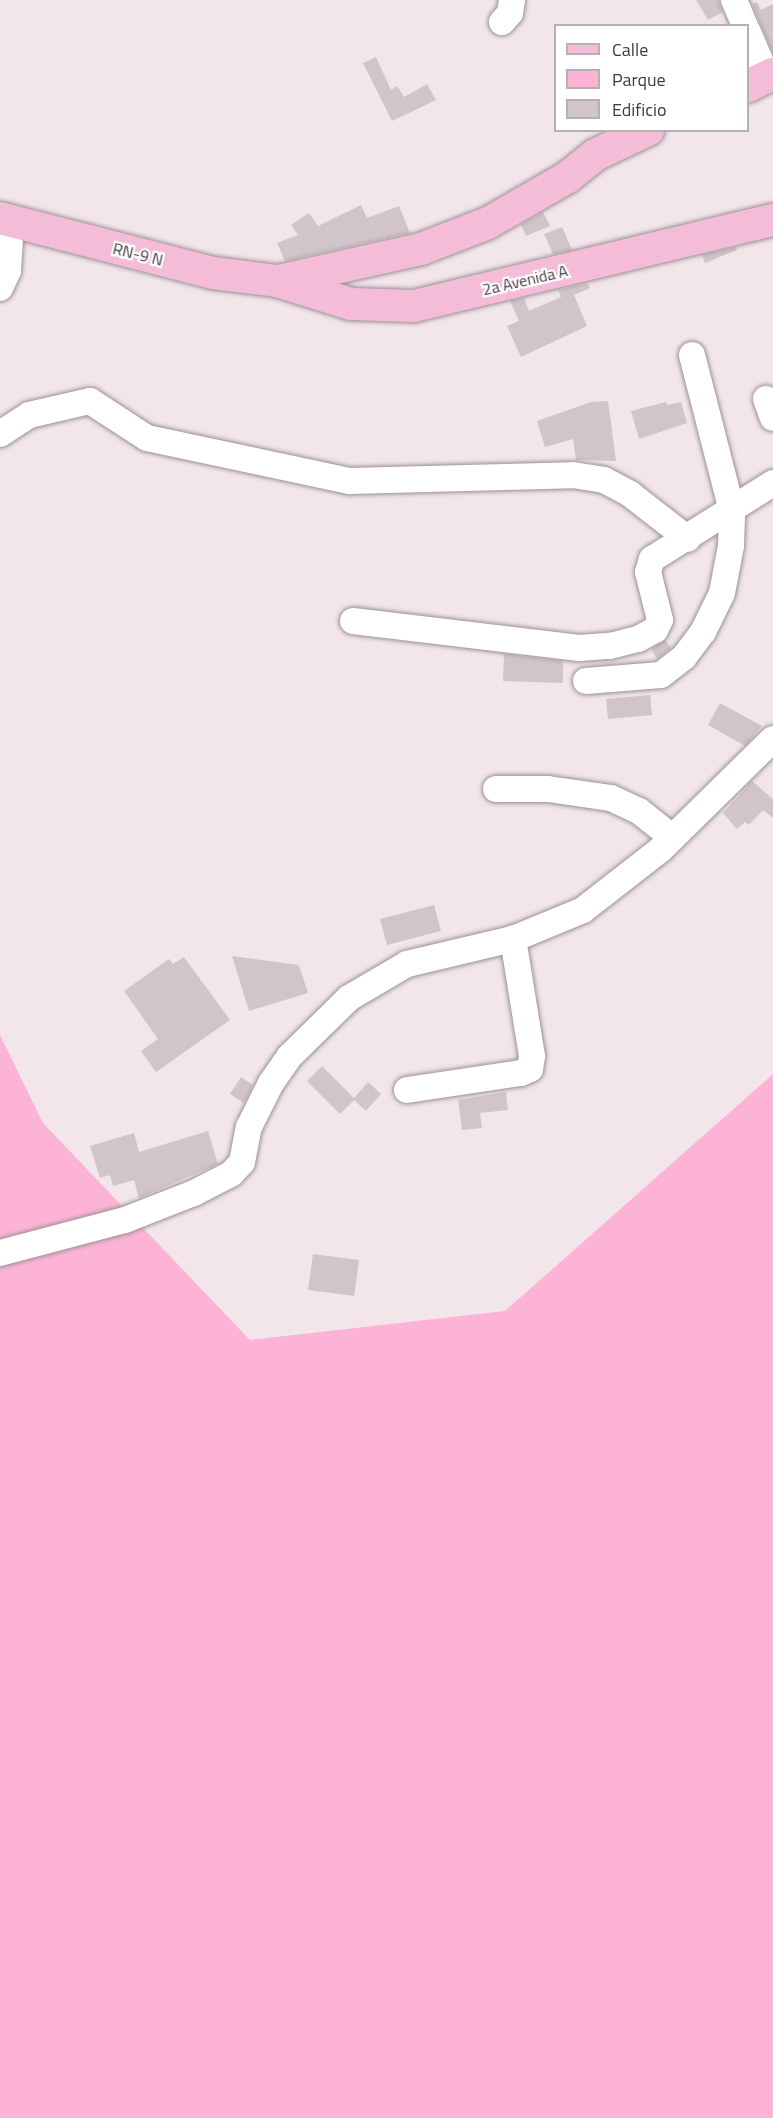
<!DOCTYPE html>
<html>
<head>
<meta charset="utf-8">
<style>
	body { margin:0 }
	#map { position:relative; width:773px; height:2118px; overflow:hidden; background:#f2e6eb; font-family:"Titillium Web",sans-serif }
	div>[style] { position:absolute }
	.green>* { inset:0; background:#fdb3d5 }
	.building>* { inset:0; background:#d1c5ca }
	.roads { filter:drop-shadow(0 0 2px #9c9196) drop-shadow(0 0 2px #9c9196) }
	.minor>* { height:26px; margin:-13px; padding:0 13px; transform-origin:13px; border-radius:13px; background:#fff }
	.major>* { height:32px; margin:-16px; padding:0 16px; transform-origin:16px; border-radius:16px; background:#f4bcd7 }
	span { translate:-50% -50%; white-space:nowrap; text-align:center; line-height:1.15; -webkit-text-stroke:4.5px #fff; paint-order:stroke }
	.street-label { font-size:16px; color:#403b3d }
	.legend { position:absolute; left:554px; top:24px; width:195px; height:108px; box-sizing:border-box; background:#fff; border:2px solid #b3b1b1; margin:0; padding:8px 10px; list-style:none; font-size:18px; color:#403b3d }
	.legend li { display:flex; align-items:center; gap:12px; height:30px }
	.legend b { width:30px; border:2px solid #b3b1b1 }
</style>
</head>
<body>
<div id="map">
	<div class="green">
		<i style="clip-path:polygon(0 1035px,43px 1123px,250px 1340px,505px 1311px,773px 1074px,773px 2118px,0 2118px)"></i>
	</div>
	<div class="building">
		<i style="clip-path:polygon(696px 0,718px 0,723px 12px,708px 20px)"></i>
		<i style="clip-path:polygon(757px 2px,761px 10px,773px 4px,773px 53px,752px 4px)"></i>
		<i style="clip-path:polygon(376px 57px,391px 90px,397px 86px,404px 97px,427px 84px,436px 100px,392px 121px,363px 63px)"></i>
		<i style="clip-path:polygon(361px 205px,367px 218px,399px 206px,410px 233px,285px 261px,277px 243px,298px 235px,291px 225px,309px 213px,318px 226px)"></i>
		<i style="clip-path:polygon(543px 212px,550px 226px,526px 236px,521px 225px)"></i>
		<i style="clip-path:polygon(562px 227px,572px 250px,553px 254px,544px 234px)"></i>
		<i style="clip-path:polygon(736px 247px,737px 250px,705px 263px,702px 255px)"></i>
		<i style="clip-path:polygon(587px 283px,590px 288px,574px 295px,587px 326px,521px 357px,507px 326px,519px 321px,510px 301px,524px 298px,529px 311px,561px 297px,558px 290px)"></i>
		<i style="clip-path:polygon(608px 401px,616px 461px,576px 460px,573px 439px,545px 447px,537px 421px,591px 402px)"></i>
		<i style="clip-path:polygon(666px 402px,667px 405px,681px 402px,687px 423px,639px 439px,631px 411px)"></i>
		<i style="clip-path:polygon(665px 640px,671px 648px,657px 659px,651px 649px)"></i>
		<i style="clip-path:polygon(504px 654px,563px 661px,563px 683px,503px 681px)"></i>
		<i style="clip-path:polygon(650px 695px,652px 715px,608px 719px,606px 699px)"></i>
		<i style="clip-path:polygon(720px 703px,762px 726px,745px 746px,708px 725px)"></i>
		<i style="clip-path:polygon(752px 781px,773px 799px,773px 818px,763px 810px,749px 825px,745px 822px,737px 829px,723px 813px)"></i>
		<i style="clip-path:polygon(434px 905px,441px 931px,387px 945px,380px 919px)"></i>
		<i style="clip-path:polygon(232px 956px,299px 965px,308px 993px,249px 1011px)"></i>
		<i style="clip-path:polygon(184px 957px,230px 1020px,156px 1072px,141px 1051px,158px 1039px,124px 991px,169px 959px,173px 964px)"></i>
		<i style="clip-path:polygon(322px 1066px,354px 1098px,368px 1082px,381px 1094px,366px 1111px,354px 1100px,340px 1114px,307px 1081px)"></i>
		<i style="clip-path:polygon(241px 1077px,253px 1085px,244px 1103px,230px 1094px)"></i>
		<i style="clip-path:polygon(506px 1092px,508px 1110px,480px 1113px,482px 1128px,462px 1130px,458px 1100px)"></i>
		<i style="clip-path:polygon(208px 1131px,218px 1164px,139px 1198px,134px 1180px,113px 1186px,110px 1175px,100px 1178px,90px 1146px,134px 1133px,139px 1152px)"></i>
		<i style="clip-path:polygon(313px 1254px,359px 1260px,354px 1296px,308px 1290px)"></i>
	</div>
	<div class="roads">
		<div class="minor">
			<i style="left:734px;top:0;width:28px;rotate:67deg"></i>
			<i style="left:502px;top:22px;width:12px;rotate:-48deg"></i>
			<i style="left:510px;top:13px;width:13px;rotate:-81deg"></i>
			<i style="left:748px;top:32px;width:49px;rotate:67.1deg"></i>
			<i style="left:0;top:288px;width:19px;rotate:-65deg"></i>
			<i style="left:8px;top:271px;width:51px;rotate:-86.6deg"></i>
			<i style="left:766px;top:399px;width:20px;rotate:70deg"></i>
			<i style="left:0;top:434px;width:35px;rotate:-33deg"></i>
			<i style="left:29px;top:415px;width:63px;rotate:-12.9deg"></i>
			<i style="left:90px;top:401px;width:68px;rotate:33deg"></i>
			<i style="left:147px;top:438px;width:208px;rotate:12deg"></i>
			<i style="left:350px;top:481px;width:223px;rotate:-1.5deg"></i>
			<i style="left:573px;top:475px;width:31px;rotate:9deg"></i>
			<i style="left:604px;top:480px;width:30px;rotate:28deg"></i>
			<i style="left:630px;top:494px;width:73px;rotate:37.8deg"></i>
			<i style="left:353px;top:621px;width:228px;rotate:6.8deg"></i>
			<i style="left:579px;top:648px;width:31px;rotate:-4deg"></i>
			<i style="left:610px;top:646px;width:29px;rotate:-14deg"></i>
			<i style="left:638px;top:639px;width:19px;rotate:-28deg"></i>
			<i style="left:655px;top:630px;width:11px;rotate:-63deg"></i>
			<i style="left:660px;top:620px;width:49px;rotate:-104deg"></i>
			<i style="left:648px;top:572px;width:14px;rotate:-73deg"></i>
			<i style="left:652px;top:559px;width:143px;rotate:-32.1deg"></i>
			<i style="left:586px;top:681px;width:75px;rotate:-4.6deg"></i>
			<i style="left:661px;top:675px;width:29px;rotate:-38deg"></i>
			<i style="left:684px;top:657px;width:31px;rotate:-53deg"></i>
			<i style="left:703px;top:632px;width:43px;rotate:-64deg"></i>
			<i style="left:722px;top:593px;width:48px;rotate:-79.2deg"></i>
			<i style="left:731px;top:546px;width:35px;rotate:-88deg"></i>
			<i style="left:732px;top:511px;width:161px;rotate:-104.4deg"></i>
			<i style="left:496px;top:789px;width:52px"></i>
			<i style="left:548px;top:789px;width:64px;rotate:8.1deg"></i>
			<i style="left:611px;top:798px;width:31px;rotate:25deg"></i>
			<i style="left:639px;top:811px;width:43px;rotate:38.5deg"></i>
			<i style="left:407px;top:1090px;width:115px;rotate:-8.5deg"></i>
			<i style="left:521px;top:1073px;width:10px;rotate:-24deg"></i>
			<i style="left:530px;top:1069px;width:13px;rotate:-81deg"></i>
			<i style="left:532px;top:1056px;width:119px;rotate:-99.2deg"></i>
			<i style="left:0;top:1253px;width:129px;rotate:-14.8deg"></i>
			<i style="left:125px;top:1220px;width:74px;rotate:-21.4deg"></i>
			<i style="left:194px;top:1193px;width:42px;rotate:-27.2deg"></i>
			<i style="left:231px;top:1174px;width:16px;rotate:-47deg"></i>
			<i style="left:242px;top:1162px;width:36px;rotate:-79deg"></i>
			<i style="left:249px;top:1127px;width:49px;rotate:-63.4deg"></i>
			<i style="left:271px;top:1083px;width:32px;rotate:-55deg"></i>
			<i style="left:289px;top:1057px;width:84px;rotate:-44.5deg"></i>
			<i style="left:349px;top:998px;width:67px;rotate:-30.4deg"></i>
			<i style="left:407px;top:964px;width:109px;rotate:-13.3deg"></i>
			<i style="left:513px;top:939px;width:76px;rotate:-22.5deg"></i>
			<i style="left:583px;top:910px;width:98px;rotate:-37.9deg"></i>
			<i style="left:660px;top:850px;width:158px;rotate:-44.5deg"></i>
		</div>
		<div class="major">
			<i style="left:748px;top:86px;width:28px;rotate:-26deg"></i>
			<i style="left:0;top:218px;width:220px;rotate:14.5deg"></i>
			<i style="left:213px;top:273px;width:64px;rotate:7.1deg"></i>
			<i style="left:277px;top:281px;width:77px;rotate:17.3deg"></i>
			<i style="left:351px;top:304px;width:63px;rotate:1.8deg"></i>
			<i style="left:414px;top:306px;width:369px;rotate:-13.5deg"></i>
			<i style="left:278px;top:281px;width:147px;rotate:-12.6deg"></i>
			<i style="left:421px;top:249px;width:72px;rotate:-21.2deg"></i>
			<i style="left:488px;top:223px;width:92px;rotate:-29.9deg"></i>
			<i style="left:568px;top:177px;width:35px;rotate:-39deg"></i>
			<i style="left:595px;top:155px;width:59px;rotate:-25.3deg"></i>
		</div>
	</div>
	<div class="street-label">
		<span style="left:138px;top:254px;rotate:14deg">RN-9 N</span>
		<span style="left:525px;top:280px;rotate:-13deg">2a Avenida A</span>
	</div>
	<ul class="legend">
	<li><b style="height:8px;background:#f4bcd7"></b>Calle</li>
	<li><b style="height:16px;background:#fdb3d5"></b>Parque</li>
	<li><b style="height:16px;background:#d1c5ca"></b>Edificio</li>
	</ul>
</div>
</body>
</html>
